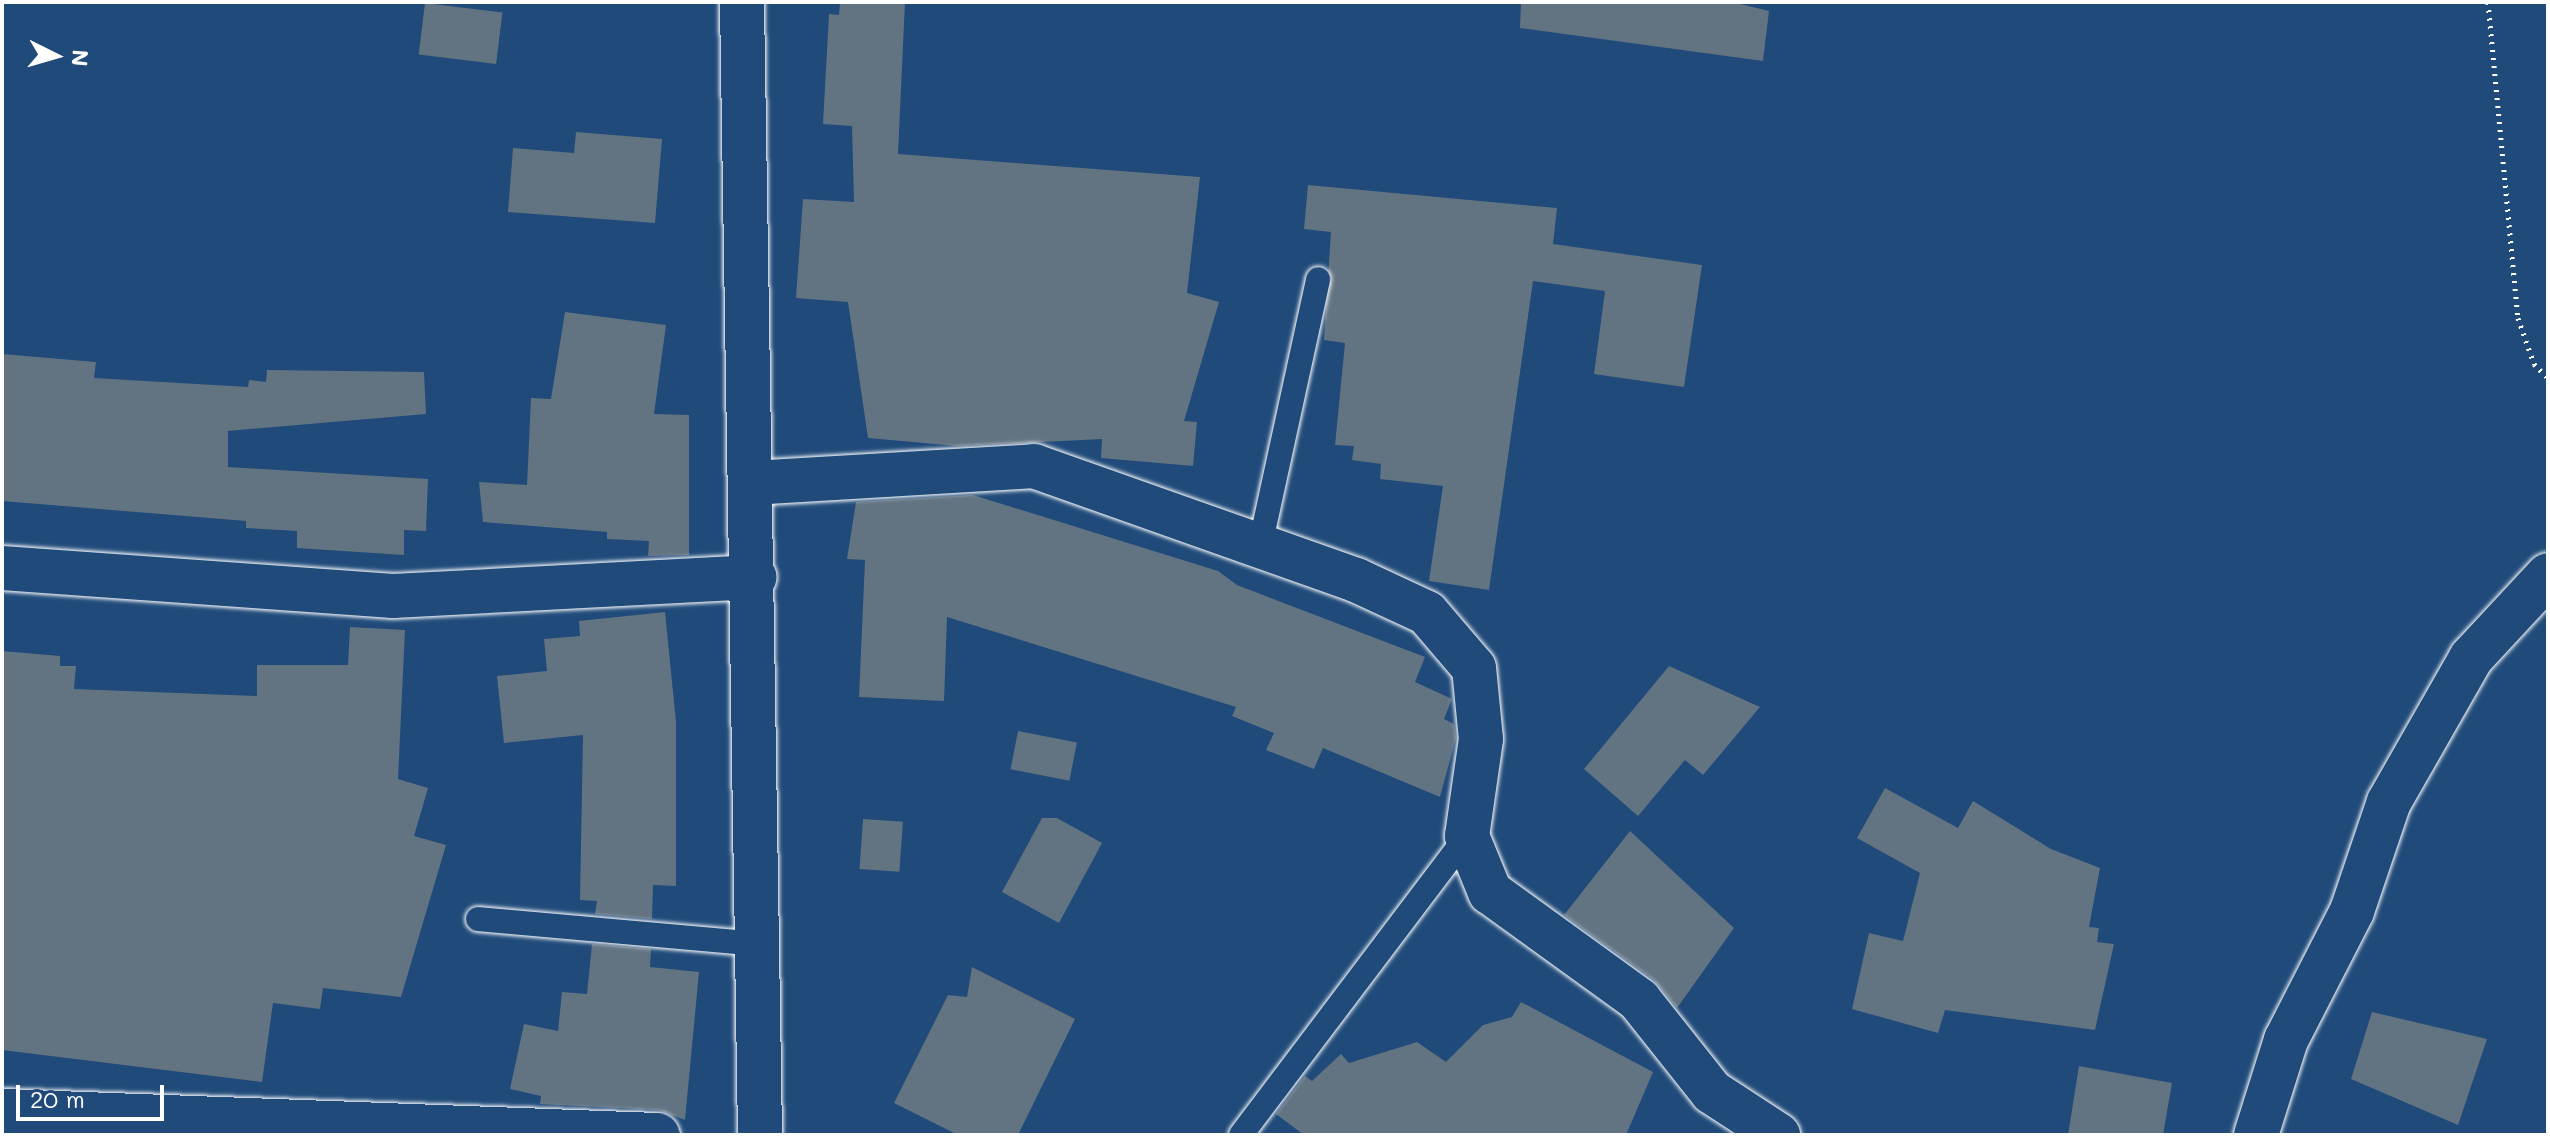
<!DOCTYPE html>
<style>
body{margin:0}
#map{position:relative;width:2550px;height:1137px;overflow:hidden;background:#1f4a7a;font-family:Mali,sans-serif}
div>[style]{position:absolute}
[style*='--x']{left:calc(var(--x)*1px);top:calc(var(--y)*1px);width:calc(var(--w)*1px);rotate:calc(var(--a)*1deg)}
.building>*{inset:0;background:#627382;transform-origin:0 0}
.path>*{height:5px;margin-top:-2.5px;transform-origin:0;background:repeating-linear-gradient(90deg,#fff 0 2px,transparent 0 8px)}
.roads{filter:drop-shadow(0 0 2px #fff) drop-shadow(0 0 2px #fff)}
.service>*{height:24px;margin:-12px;padding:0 12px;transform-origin:12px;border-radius:12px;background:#1f4a7a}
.minor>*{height:44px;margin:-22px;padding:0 22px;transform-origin:22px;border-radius:22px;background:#1f4a7a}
span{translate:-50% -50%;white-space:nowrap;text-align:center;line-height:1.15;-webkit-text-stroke:7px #1f4a7a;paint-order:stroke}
.frame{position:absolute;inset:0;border:4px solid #fff;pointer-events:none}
.north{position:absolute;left:16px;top:16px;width:80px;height:80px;-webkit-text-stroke:6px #1f4a7a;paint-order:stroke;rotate:95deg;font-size:22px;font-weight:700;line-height:32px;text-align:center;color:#fff}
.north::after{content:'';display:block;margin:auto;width:28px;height:36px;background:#fff;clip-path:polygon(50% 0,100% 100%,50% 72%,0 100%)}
.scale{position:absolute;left:16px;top:1085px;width:148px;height:36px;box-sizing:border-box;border:4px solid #fff;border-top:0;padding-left:10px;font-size:24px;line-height:28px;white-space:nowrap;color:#fff;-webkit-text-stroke:6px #1f4a7a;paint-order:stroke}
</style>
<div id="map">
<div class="building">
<i style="clip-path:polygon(840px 2px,905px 2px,898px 154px,1200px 177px,1187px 293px,1219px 302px,1184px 421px,1197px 422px,1193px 466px,1101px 458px,1102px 439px,957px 446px,868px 438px,848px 302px,796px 298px,803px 199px,854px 202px,852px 126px,823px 124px,829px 14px,839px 15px)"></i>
<i style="clip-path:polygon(1521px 2px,1732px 2px,1769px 11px,1763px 61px,1520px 28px)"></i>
<i style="left:425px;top:3px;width:78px;height:52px;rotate:7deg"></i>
<i style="clip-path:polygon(576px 132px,662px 139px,655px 223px,508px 212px,513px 148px,574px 153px)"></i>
<i style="clip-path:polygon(1308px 185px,1557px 208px,1553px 244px,1702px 265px,1684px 387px,1594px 374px,1605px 291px,1533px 281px,1489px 590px,1429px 581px,1443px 486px,1380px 479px,1381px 464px,1352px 460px,1354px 446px,1335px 445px,1345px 343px,1324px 340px,1331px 232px,1304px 229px)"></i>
<i style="clip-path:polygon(565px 312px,666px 325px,654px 414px,689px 415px,689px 555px,648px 556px,649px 541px,607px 539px,607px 532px,483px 522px,479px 482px,527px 485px,531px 398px,551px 399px)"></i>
<i style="clip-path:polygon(2px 354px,96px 362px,94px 378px,248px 387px,249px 380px,266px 382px,267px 370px,424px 372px,426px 414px,228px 431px,228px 467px,428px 479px,426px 531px,404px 530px,404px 555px,297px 548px,297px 531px,246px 528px,246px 521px,2px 501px)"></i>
<i style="clip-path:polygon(973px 495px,1218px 571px,1237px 585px,1425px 657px,1415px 682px,1452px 699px,1444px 719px,1454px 724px,1456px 738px,1440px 797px,1323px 748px,1314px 769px,1266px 750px,1274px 733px,1232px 716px,1236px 707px,947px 617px,944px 701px,859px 697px,865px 560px,847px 559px,856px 502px)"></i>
<i style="clip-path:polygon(665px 612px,676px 722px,676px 886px,653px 885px,652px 919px,595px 914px,597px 901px,580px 900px,583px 735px,504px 743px,497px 676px,547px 671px,544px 639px,580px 636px,579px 621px)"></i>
<i style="clip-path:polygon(350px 627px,405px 630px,398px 779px,428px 788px,414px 836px,446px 845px,401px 997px,323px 988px,320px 1009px,273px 1003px,262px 1082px,2px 1050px,2px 651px,60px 656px,60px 666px,76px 666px,74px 689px,257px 696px,257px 665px,348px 665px)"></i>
<i style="clip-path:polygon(1669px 666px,1760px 707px,1703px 775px,1685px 760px,1638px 816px,1584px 769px)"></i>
<i style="left:1018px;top:731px;width:60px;height:39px;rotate:11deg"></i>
<i style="clip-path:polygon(1885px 788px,1958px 828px,1973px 801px,2051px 849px,2100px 868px,2089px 927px,2099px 928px,2097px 942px,2114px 944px,2095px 1030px,1945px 1010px,1938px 1033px,1852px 1009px,1869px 933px,1903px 941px,1920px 873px,1857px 838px)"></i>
<i style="clip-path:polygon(1042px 818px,1057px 818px,1102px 843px,1059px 923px,1002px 892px)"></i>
<i style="left:863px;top:819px;width:40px;height:50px;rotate:4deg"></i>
<i style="clip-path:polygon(1630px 831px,1734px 928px,1677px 1008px,1654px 980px,1564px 915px)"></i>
<i style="clip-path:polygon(592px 944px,651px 949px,650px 967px,699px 972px,685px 1120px,659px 1110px,540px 1104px,541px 1096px,510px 1089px,524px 1024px,558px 1031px,562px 992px,587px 994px)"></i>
<i style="clip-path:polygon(972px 967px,1075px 1019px,1018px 1135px,958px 1135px,894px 1103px,948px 995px,967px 997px)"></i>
<i style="clip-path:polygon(1521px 1002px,1653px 1072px,1626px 1135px,1304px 1135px,1276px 1114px,1305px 1076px,1312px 1081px,1341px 1054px,1349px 1063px,1417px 1042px,1446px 1062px,1483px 1025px,1512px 1017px)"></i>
<i style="clip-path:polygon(2372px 1012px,2487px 1039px,2458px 1125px,2351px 1079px)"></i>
<i style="clip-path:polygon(2079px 1066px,2172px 1083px,2163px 1135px,2068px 1135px)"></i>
</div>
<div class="path">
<i style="--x:2488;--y:2;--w:317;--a:84.6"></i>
<i style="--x:2518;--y:318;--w:49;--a:70.8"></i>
<i style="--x:2534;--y:364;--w:20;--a:45"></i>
</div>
<div class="roads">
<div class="service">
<i style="--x:1260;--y:546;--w:273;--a:-77.7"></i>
<i style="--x:478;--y:919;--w:281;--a:5.1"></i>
<i style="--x:1241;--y:1135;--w:375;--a:-52.9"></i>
</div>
<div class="minor">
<i style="--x:742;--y:2;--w:1133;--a:89.09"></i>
<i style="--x:752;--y:483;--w:283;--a:-3.4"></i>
<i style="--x:1034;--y:466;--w:342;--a:19.5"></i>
<i style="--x:1356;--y:580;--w:78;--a:24.9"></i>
<i style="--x:1427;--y:613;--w:72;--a:49.5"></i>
<i style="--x:1474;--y:668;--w:71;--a:84.4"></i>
<i style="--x:1481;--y:739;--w:98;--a:98.2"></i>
<i style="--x:1467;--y:836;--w:61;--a:67.7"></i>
<i style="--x:1490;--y:892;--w:184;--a:35.9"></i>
<i style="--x:1639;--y:1000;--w:117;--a:51.6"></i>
<i style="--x:1712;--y:1092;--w:79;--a:33.1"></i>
<i style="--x:2;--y:568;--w:392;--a:4.1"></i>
<i style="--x:393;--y:596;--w:362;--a:-3"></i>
<i style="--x:2;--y:1111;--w:656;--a:2.1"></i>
<i style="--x:2256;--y:1135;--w:100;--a:-72.5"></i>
<i style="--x:2286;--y:1040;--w:145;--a:-62.9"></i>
<i style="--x:2352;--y:911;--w:115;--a:-71.3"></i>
<i style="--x:2389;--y:802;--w:166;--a:-60.3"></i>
<i style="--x:2471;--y:658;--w:113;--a:-47.1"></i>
</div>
</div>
<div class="frame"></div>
<div class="north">N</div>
<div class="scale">20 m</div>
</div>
